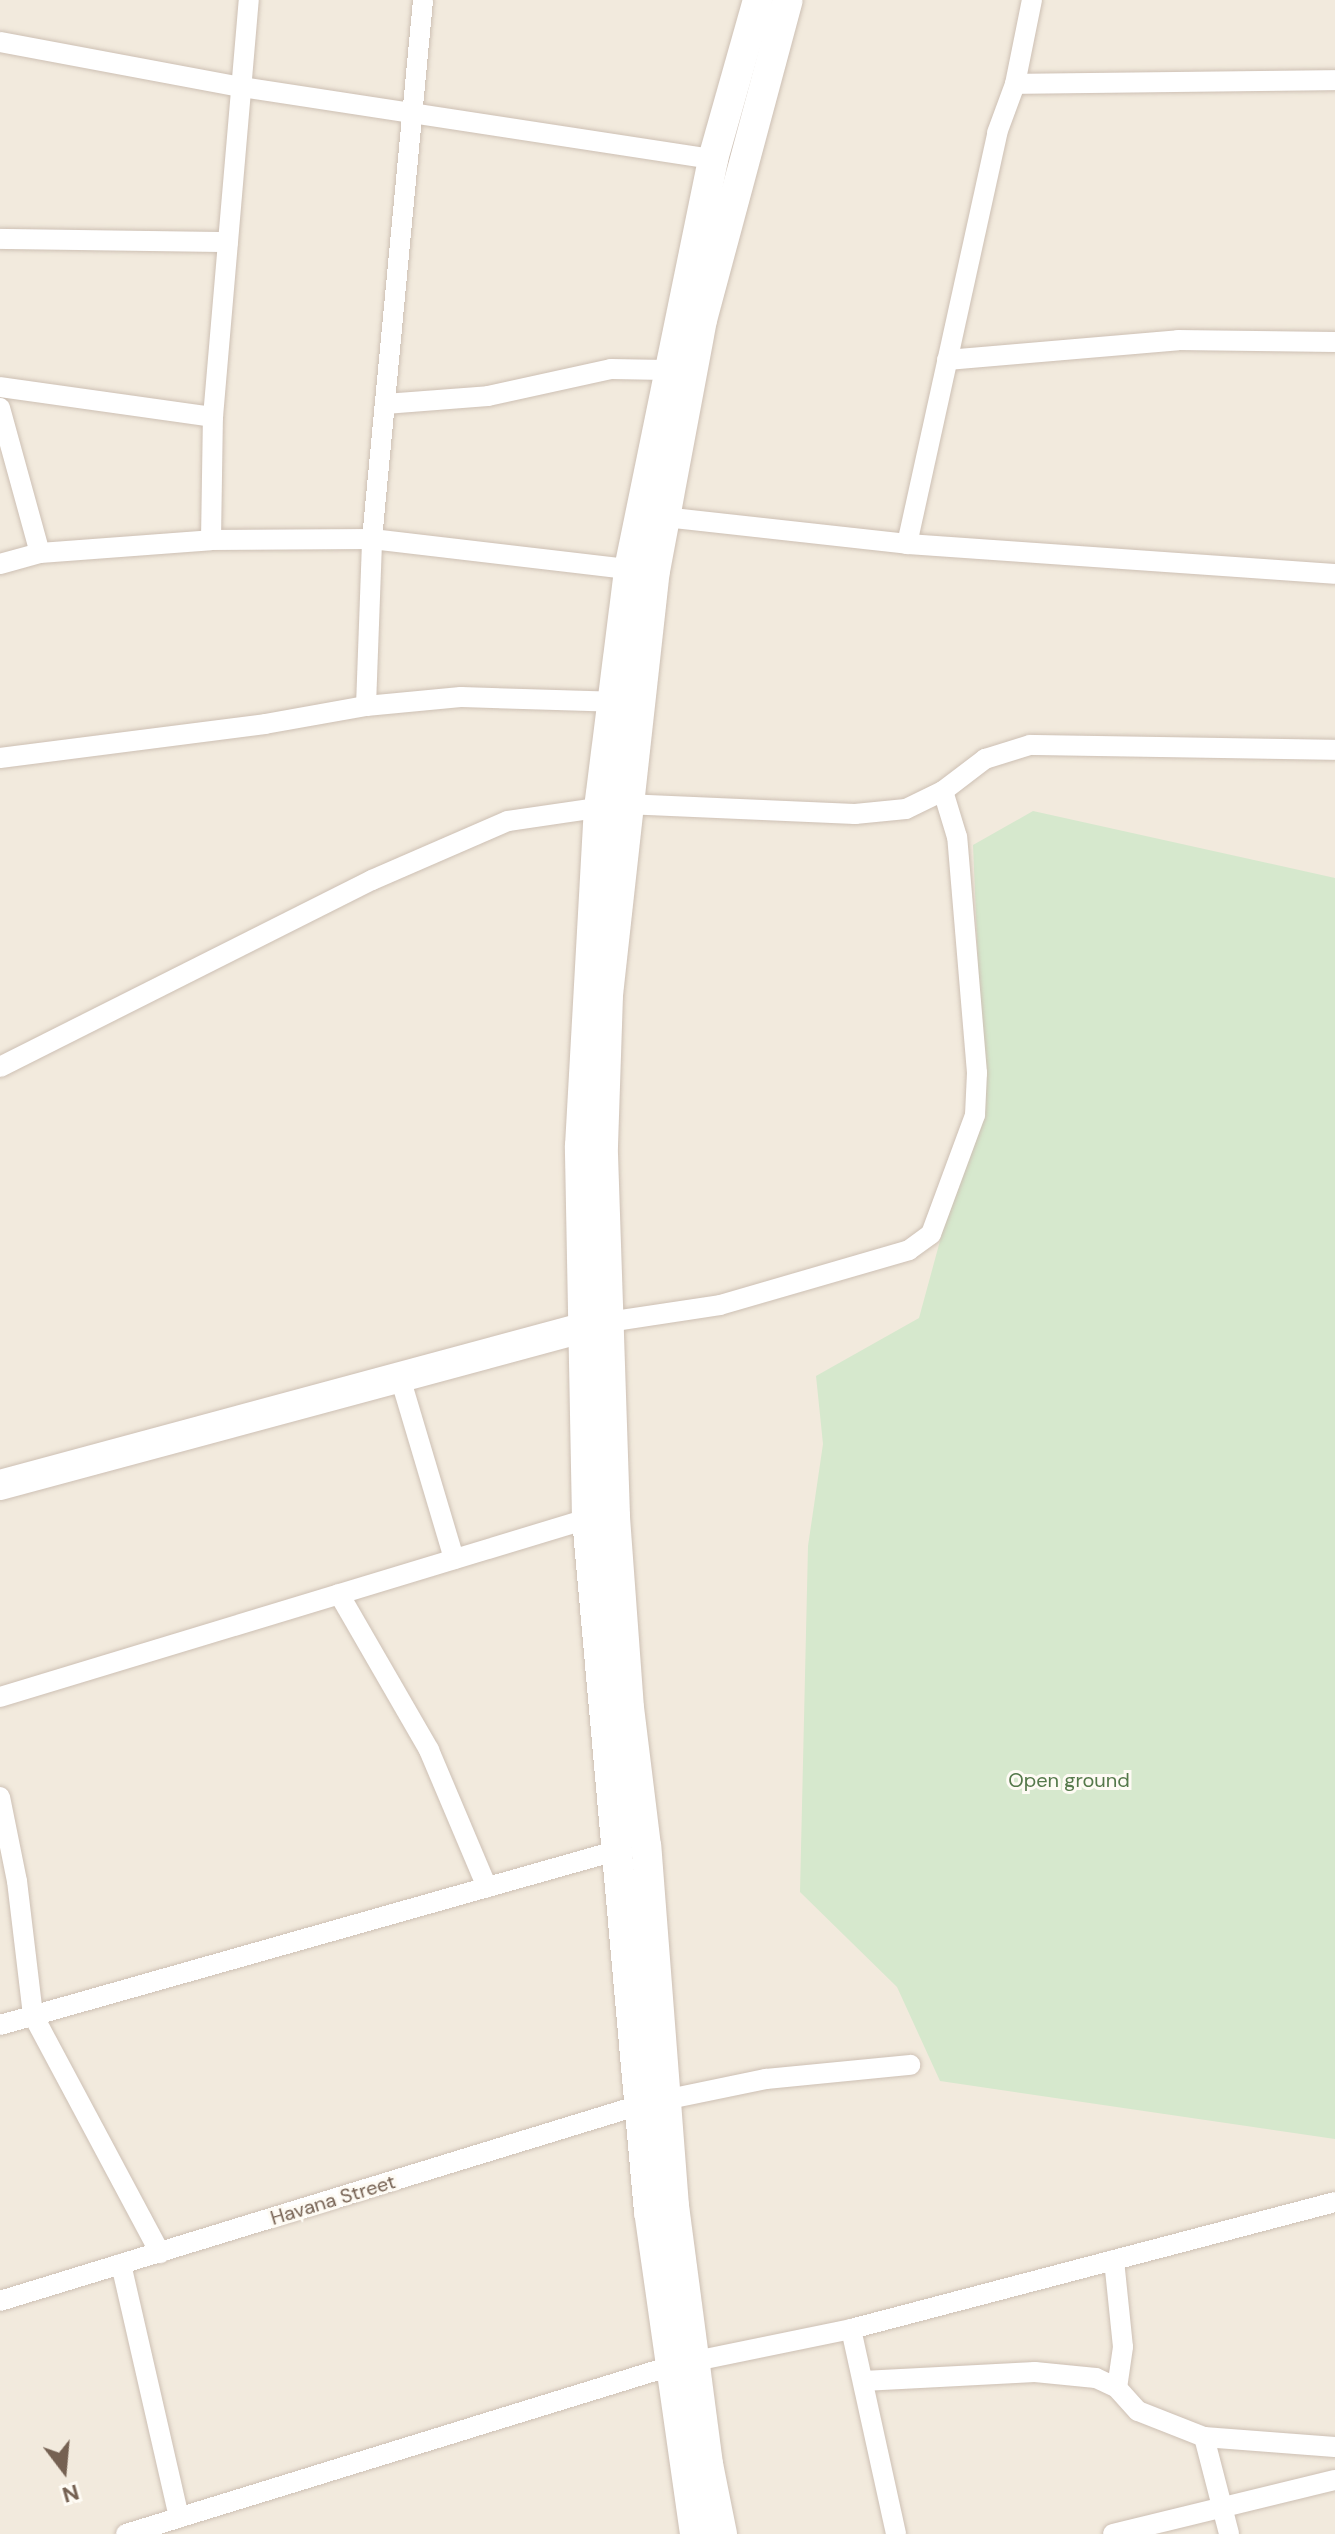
<!DOCTYPE html>
<style>
body{margin:0}
#map{position:relative;width:1335px;height:2534px;overflow:hidden;background:#fbf7ee;font-family:"DM Sans",sans-serif}
div>[style]{position:absolute}
[style*='--x']{left:calc(var(--x)*1px);top:calc(var(--y)*1px);width:calc(var(--w)*1px);rotate:calc(var(--a)*1deg)}
.residential>*{inset:0;background:#f2eadd;transform-origin:0 0}
.green>*{inset:0;background:#d6e8cd}
.roads{filter:drop-shadow(0 0 2px #cdc0b4) drop-shadow(0 0 2px #cdc0b4)}
.street>*{height:20px;margin:-10px;padding:0 10px;transform-origin:10px;border-radius:10px;background:#fff}
.secondary>*{height:30px;margin:-15px;padding:0 15px;transform-origin:15px;border-radius:15px;background:#fff}
span{translate:-50% -50%;white-space:nowrap;text-align:center;line-height:1.15;-webkit-text-stroke:6px #fefbf4;paint-order:stroke}
.park-label{font-size:20px;color:#55794b}
.street-label{font-size:20px;color:#756152}
.north{position:absolute;left:24px;top:2430px;width:80px;height:80px;-webkit-text-stroke:6px #fefbf4;paint-order:stroke;rotate:164deg;font-size:22px;font-weight:700;line-height:32px;text-align:center;color:#756152}
.north::after{content:'';display:block;margin:auto;width:28px;height:36px;background:#756152;clip-path:polygon(50% 0,100% 100%,50% 72%,0 100%)}
</style>
<div id="map">
<div class="residential">
<i style="left:0;top:0;width:1335px;height:2534px"></i>
</div>
<div class="green">
<i style="clip-path:polygon(1033px 811px,1335px 878px,1335px 2139px,940px 2081px,897px 1987px,800px 1892px,808px 1546px,823px 1444px,816px 1376px,919px 1318px,983px 1083px,973px 845px)"></i>
</div>
<div class="roads">
<div class="street">
<i style="--x:0;--y:42;--w:245;--a:10.6"></i>
<i style="--x:241;--y:87;--w:477;--a:8.7"></i>
<i style="--x:1015;--y:84;--w:320;--a:-0.7"></i>
<i style="--x:0;--y:239;--w:228;--a:0.8"></i>
<i style="--x:947;--y:360;--w:232;--a:-4.9"></i>
<i style="--x:1178;--y:340;--w:157;--a:0.7"></i>
<i style="--x:0;--y:387;--w:215;--a:8"></i>
<i style="--x:385;--y:404;--w:103;--a:-4.4"></i>
<i style="--x:488;--y:396;--w:126;--a:-12.4"></i>
<i style="--x:611;--y:369;--w:55;--a:1"></i>
<i style="--x:0;--y:408;--w:150;--a:74.6"></i>
<i style="--x:664;--y:517;--w:244;--a:6.3"></i>
<i style="--x:907;--y:544;--w:429;--a:4"></i>
<i style="--x:211;--y:540;--w:123;--a:-89.1"></i>
<i style="--x:213;--y:417;--w:419;--a:-85.1"></i>
<i style="--x:907;--y:544;--w:421;--a:-77.6"></i>
<i style="--x:997;--y:133;--w:52;--a:-69.8"></i>
<i style="--x:1015;--y:84;--w:86;--a:-78.6"></i>
<i style="--x:0;--y:564;--w:41;--a:-15.4"></i>
<i style="--x:40;--y:553;--w:171;--a:-4.3"></i>
<i style="--x:211;--y:540;--w:161;--a:-0.4"></i>
<i style="--x:372;--y:539;--w:259;--a:6.7"></i>
<i style="--x:366;--y:706;--w:167;--a:-87.9"></i>
<i style="--x:372;--y:539;--w:541;--a:-84.59"></i>
<i style="--x:0;--y:758;--w:267;--a:-7.3"></i>
<i style="--x:265;--y:724;--w:103;--a:-10.1"></i>
<i style="--x:366;--y:706;--w:95;--a:-5.4"></i>
<i style="--x:461;--y:697;--w:161;--a:1.8"></i>
<i style="--x:0;--y:1067;--w:416;--a:-26.7"></i>
<i style="--x:372;--y:880;--w:148;--a:-23.5"></i>
<i style="--x:508;--y:821;--w:118;--a:-8.3"></i>
<i style="--x:625;--y:804;--w:230;--a:2.5"></i>
<i style="--x:855;--y:814;--w:51;--a:-5.6"></i>
<i style="--x:906;--y:809;--w:41;--a:-25.9"></i>
<i style="--x:943;--y:791;--w:53;--a:-37.3"></i>
<i style="--x:985;--y:759;--w:47;--a:-17.3"></i>
<i style="--x:1030;--y:745;--w:305;--a:0.9"></i>
<i style="--x:608;--y:1322;--w:113;--a:-8.6"></i>
<i style="--x:720;--y:1305;--w:197;--a:-16.2"></i>
<i style="--x:909;--y:1250;--w:27;--a:-36"></i>
<i style="--x:931;--y:1234;--w:127;--a:-69.7"></i>
<i style="--x:975;--y:1115;--w:42;--a:-87.3"></i>
<i style="--x:977;--y:1073;--w:237;--a:-94.8"></i>
<i style="--x:957;--y:837;--w:48;--a:-106.9"></i>
<i style="--x:399;--y:1374;--w:193;--a:73.4"></i>
<i style="--x:339;--y:1594;--w:180;--a:60"></i>
<i style="--x:429;--y:1750;--w:149;--a:67.1"></i>
<i style="--x:0;--y:1697;--w:613;--a:-16.87"></i>
<i style="--x:0;--y:1797;--w:86;--a:78.6"></i>
<i style="--x:17;--y:1881;--w:135;--a:83.2"></i>
<i style="--x:33;--y:2015;--w:270;--a:61.9"></i>
<i style="--x:0;--y:2025;--w:643;--a:-15.79"></i>
<i style="--x:1114;--y:2260;--w:87;--a:84.1"></i>
<i style="--x:1123;--y:2347;--w:41;--a:98.3"></i>
<i style="--x:121;--y:2264;--w:260;--a:77.1"></i>
<i style="--x:0;--y:2301;--w:669;--a:-17.03"></i>
<i style="--x:640;--y:2105;--w:129;--a:-11.7"></i>
<i style="--x:766;--y:2079;--w:145;--a:-5.6"></i>
<i style="--x:851;--y:2329;--w:210;--a:77.6"></i>
<i style="--x:863;--y:2381;--w:172;--a:-3"></i>
<i style="--x:1035;--y:2372;--w:61;--a:5.6"></i>
<i style="--x:1096;--y:2378;--w:23;--a:25"></i>
<i style="--x:1117;--y:2388;--w:31;--a:48"></i>
<i style="--x:1138;--y:2411;--w:71;--a:21.5"></i>
<i style="--x:1204;--y:2437;--w:131;--a:4.4"></i>
<i style="--x:1204;--y:2437;--w:100;--a:75.5"></i>
<i style="--x:126;--y:2534;--w:570;--a:-17.13"></i>
<i style="--x:671;--y:2366;--w:184;--a:-11.6"></i>
<i style="--x:851;--y:2329;--w:500;--a:-14.7"></i>
<i style="--x:1113;--y:2534;--w:228;--a:-13.7"></i>
</div>
<div class="secondary">
<i style="--x:0;--y:1485;--w:622;--a:-15.09"></i>
<i style="--x:695;--y:2534;--w:325;--a:-98.1"></i>
<i style="--x:649;--y:2212;--w:696;--a:-95.11"></i>
<i style="--x:587;--y:1519;--w:373;--a:-91.1"></i>
<i style="--x:580;--y:1146;--w:339;--a:-86.8"></i>
<i style="--x:599;--y:808;--w:241;--a:-82.8"></i>
<i style="--x:629;--y:569;--w:419;--a:-78.4"></i>
<i style="--x:713;--y:159;--w:165;--a:-74.2"></i>
<i style="--x:722;--y:2534;--w:71;--a:-101.3"></i>
<i style="--x:708;--y:2464;--w:260;--a:-97.5"></i>
<i style="--x:674;--y:2206;--w:361;--a:-94.4"></i>
<i style="--x:646;--y:1846;--w:139;--a:-97"></i>
<i style="--x:629;--y:1708;--w:193;--a:-94.2"></i>
<i style="--x:615;--y:1516;--w:370;--a:-91.9"></i>
<i style="--x:603;--y:1146;--w:151;--a:-88.1"></i>
<i style="--x:608;--y:995;--w:427;--a:-83.7"></i>
<i style="--x:655;--y:571;--w:255;--a:-79.4"></i>
<i style="--x:702;--y:320;--w:331;--a:-75"></i>
</div>
</div>
<div class="park-label">
<span style="left:1069px;top:1780px">Open ground</span>
</div>
<div class="street-label">
<span style="left:333px;top:2200px;rotate:-17deg">Havana Street</span>
</div>
<div class="north">N</div>
</div>
